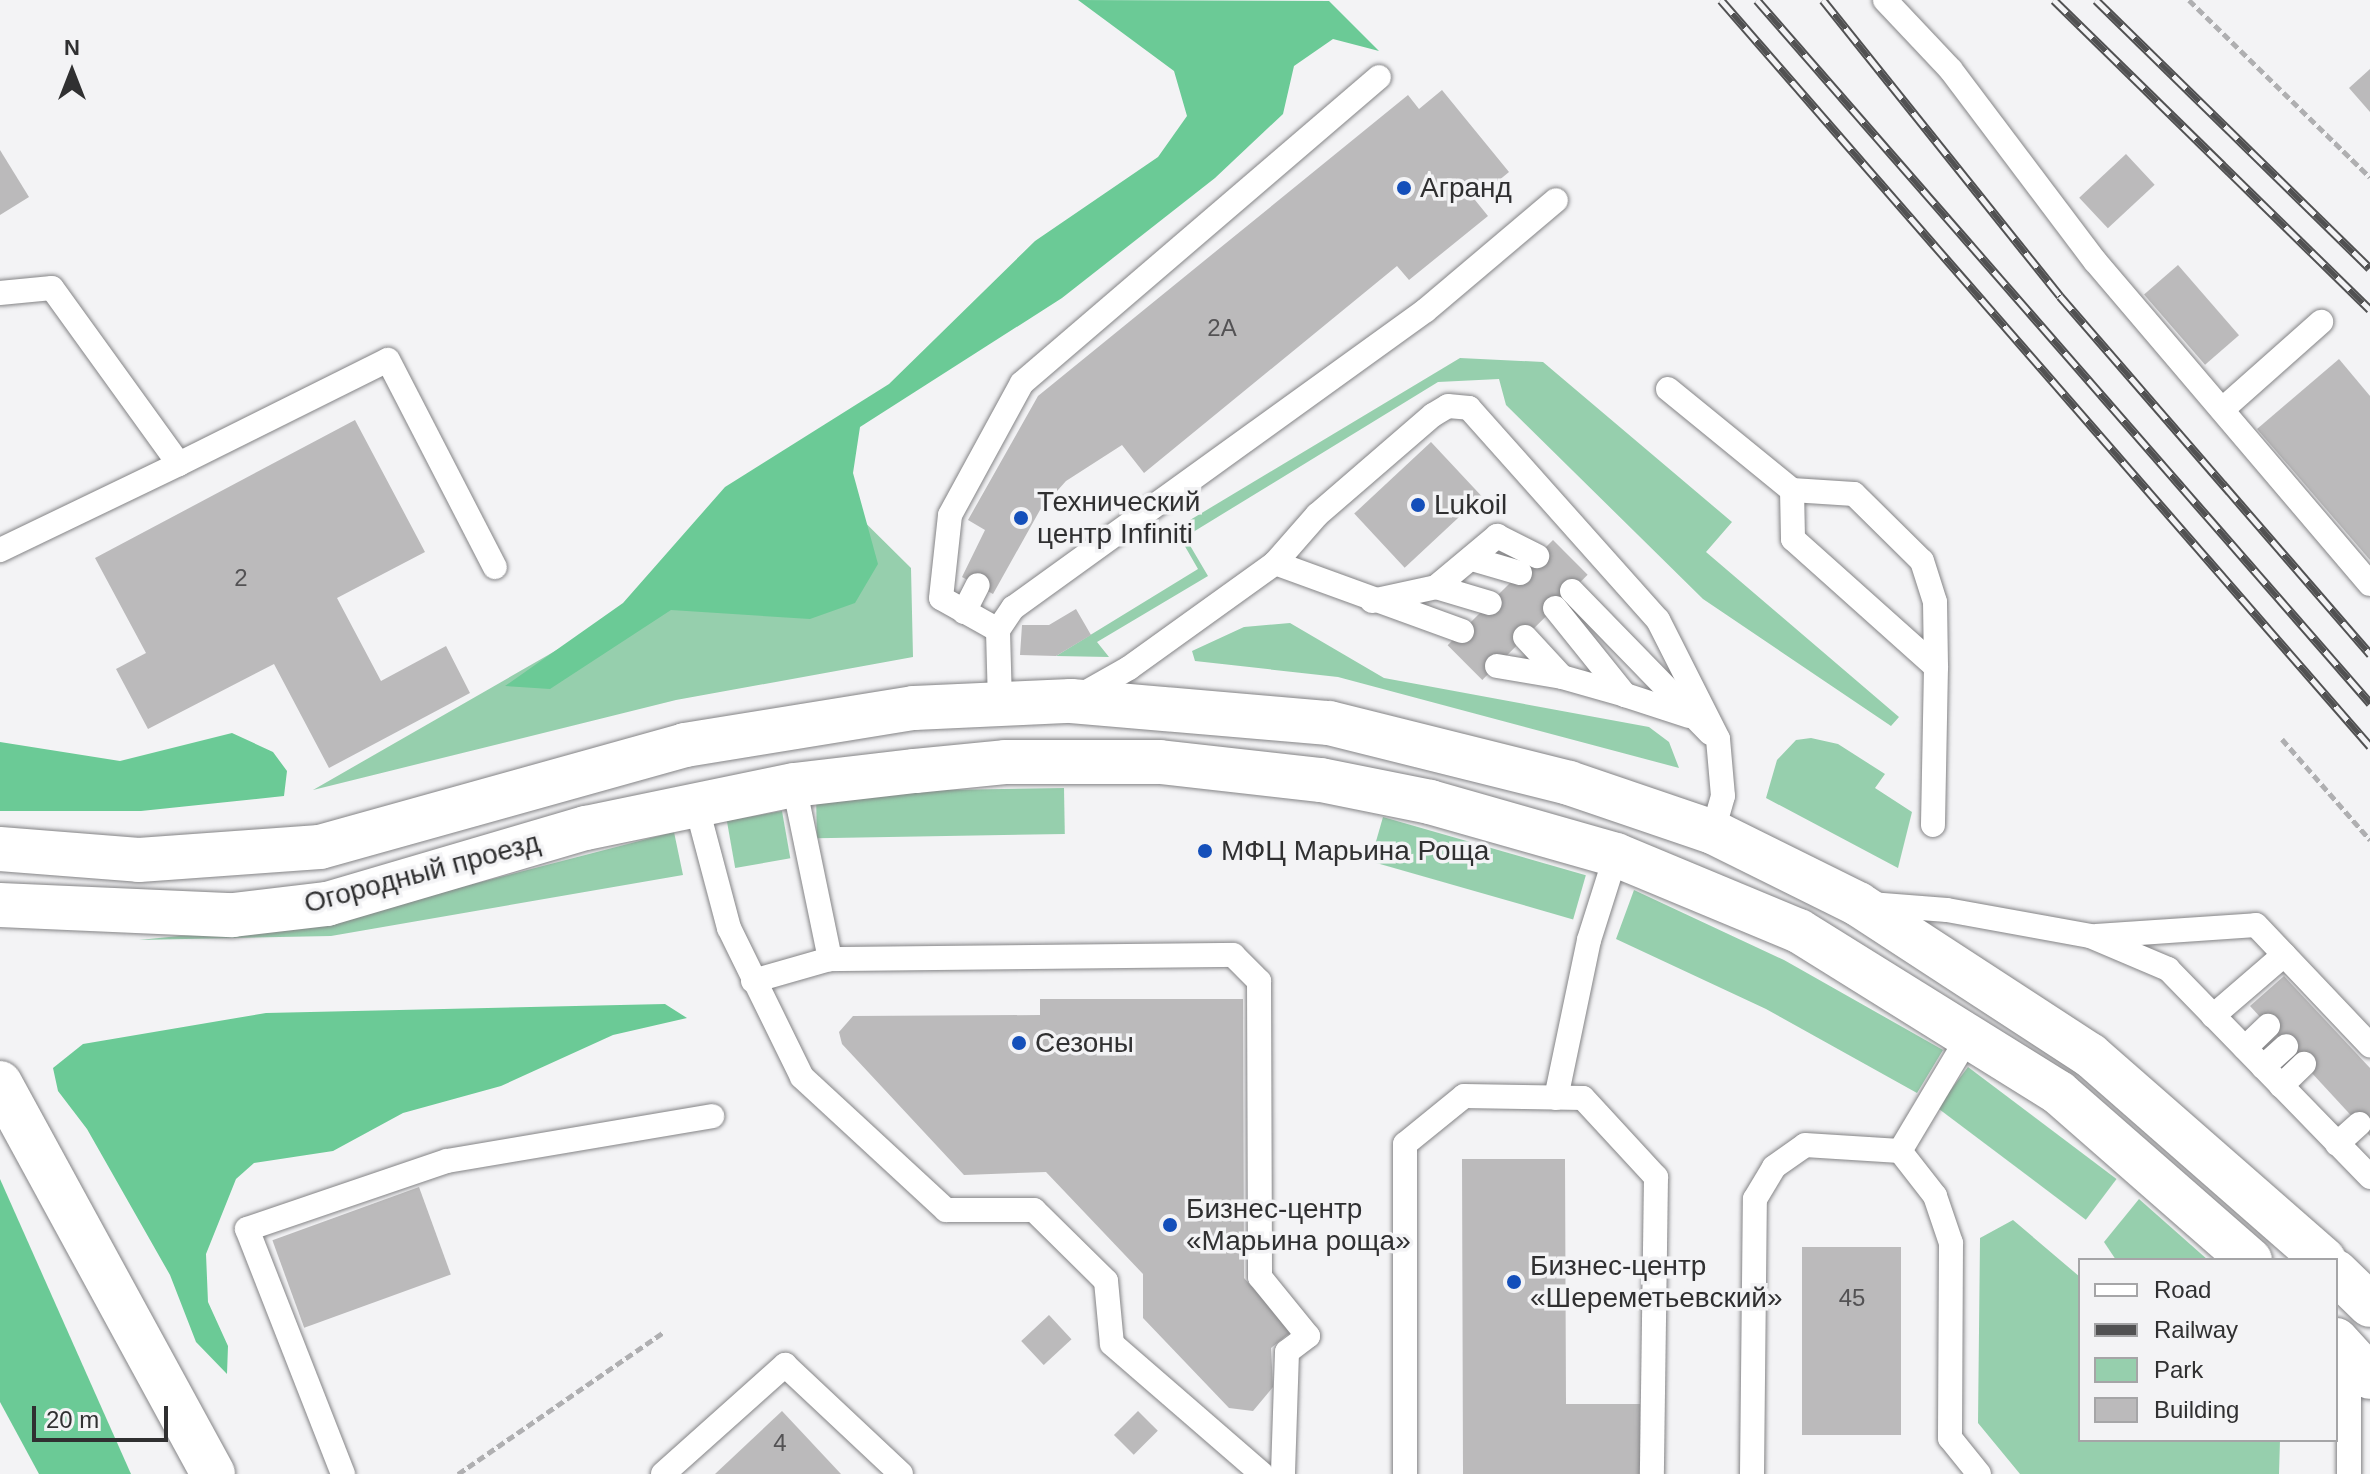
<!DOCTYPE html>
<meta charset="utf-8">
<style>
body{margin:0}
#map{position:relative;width:2370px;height:1474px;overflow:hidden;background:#f3f3f5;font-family:Helvetica,sans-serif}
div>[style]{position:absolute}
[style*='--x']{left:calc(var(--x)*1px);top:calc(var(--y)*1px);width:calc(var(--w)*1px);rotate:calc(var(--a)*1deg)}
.green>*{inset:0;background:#96cfad;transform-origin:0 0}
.forest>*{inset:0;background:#6bca96}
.building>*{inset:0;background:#bbbabb;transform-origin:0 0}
.path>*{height:5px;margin-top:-2.5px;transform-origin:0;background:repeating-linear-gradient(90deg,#afafb1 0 8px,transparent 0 12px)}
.roads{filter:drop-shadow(0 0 2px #848486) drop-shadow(0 0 2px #848486)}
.service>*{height:24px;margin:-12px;padding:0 12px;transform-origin:12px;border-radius:12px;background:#fff}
.tertiary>*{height:44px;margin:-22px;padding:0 22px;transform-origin:22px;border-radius:22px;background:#fff}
.secondary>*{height:44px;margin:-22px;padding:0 22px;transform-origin:22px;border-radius:22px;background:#fff}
.rail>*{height:9px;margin-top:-4.5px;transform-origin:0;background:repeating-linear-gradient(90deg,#f3f3f5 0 18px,#515152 0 36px);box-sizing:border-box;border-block:2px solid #515152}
.dots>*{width:22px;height:22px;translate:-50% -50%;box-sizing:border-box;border:4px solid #f3f3f5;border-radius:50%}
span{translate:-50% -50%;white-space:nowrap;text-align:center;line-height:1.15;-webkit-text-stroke:7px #f3f3f5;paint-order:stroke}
.number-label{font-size:24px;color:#535254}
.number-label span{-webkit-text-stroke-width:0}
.poi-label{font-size:28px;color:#303031}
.left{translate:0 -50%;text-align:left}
.street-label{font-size:28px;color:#303031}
.legend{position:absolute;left:2078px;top:1258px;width:260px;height:184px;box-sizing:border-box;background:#f3f3f5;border:2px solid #a5a5a7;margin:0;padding:10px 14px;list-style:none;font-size:24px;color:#303031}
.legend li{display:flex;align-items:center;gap:16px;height:40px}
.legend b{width:40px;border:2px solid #a5a5a7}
.north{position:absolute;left:32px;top:32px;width:80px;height:80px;-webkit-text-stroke:6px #f3f3f5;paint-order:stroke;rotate:0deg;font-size:22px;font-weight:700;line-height:32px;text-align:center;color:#303031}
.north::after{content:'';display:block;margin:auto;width:28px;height:36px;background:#303031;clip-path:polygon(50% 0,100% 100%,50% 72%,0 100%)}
.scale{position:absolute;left:32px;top:1406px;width:136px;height:36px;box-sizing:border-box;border:4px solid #303031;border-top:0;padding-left:10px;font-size:24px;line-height:28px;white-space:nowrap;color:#303031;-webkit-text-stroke:6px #f3f3f5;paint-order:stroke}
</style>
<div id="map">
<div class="green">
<i style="clip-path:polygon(1460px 358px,1543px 362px,1732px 522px,1706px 552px,1899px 717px,1891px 726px,1703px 599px,1506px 405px,1499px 379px,1438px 382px,1185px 537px,1208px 576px,1097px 642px,1109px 657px,1056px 656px,1198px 569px,1175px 529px)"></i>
<i style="clip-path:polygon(810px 468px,911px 568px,913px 657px,676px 700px,313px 790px,590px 631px)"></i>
<i style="clip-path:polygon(1290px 623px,1384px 678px,1649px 727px,1669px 742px,1679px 768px,1338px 677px,1195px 661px,1192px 651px,1244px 627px)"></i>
<i style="clip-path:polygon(1811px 738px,1838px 744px,1885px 774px,1875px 788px,1912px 812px,1898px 868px,1766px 798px,1777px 760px,1796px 740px)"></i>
<i style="left:1064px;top:788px;width:46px;height:248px;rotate:89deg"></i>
<i style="left:782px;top:811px;width:48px;height:56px;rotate:80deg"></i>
<i style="left:1383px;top:817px;width:211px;height:46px;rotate:16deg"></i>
<i style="clip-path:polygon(674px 832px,683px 875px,331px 936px,139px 940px,330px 921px)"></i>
<i style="clip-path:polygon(1634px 890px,1784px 960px,1943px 1050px,1917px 1093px,1766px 1009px,1616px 939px)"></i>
<i style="left:1968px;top:1067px;width:186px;height:51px;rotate:37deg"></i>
<i style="clip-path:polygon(2139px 1199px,2208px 1260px,2116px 1260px,2104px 1242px)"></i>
<i style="clip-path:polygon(2013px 1220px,2080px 1277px,2080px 1440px,2280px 1440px,2279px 1474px,2020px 1474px,1978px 1423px,1980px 1238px)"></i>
</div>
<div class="forest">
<i style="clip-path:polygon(1078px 0,1329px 1px,1379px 51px,1333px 39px,1294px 66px,1283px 114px,1215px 178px,1062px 298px,860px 427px,853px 473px,878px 564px,855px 603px,810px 619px,671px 610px,550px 689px,505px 686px,623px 603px,725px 487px,889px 384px,1035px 241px,1158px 157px,1187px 116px,1174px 71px)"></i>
<i style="clip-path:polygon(232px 733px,273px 752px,287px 771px,284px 796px,141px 811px,0 811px,0 742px,120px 761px)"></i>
<i style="clip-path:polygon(665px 1004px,687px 1018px,613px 1035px,501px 1086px,403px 1113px,333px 1151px,254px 1163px,236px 1179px,206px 1254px,208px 1302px,228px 1346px,227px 1374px,196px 1342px,170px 1275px,87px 1129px,58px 1091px,53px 1068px,83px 1044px,266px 1013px)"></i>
<i style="clip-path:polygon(0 1179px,131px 1474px,39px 1474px,0 1402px)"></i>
</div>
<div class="building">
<i style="clip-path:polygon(2370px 69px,2370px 112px,2349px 88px)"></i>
<i style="clip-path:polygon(1442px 90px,1509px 172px,1475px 200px,1488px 216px,1409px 280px,1397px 266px,1144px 473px,1122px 445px,1066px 481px,1040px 510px,993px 594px,962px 577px,985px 530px,968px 520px,1038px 396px,1408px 95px,1419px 109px)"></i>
<i style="clip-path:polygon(0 150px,29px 197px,0 215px)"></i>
<i style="left:2126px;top:154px;width:42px;height:64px;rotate:47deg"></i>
<i style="left:2178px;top:265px;width:93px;height:45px;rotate:49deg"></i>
<i style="clip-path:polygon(2339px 359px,2370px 396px,2370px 560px,2257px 429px)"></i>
<i style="clip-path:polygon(355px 420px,425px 552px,337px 598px,381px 681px,446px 646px,470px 693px,329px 768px,274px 664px,148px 729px,116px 669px,146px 653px,95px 558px)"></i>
<i style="left:1431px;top:442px;width:74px;height:105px;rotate:47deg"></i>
<i style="left:1553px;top:540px;width:49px;height:149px;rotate:45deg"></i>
<i style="clip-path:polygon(1076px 609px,1091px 635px,1056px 656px,1020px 655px,1022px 625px,1049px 625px)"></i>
<i style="clip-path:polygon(2284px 976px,2370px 1068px,2370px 1136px,2250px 1006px)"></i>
<i style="clip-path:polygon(1040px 999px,1243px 999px,1244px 1278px,1292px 1331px,1271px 1348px,1273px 1387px,1253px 1411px,1229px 1408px,1143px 1318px,1143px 1274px,1046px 1172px,964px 1175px,842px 1044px,839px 1032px,853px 1016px,1040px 1015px)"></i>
<i style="clip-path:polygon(1462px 1159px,1565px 1159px,1566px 1404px,1640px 1404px,1640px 1474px,1463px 1474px)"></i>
<i style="left:419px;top:1187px;width:93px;height:156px;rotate:70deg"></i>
<i style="left:1802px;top:1247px;width:99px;height:188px"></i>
<i style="left:1049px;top:1315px;width:33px;height:38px;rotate:47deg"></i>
<i style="clip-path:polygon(782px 1411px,841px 1474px,715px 1474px)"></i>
<i style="left:1138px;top:1411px;width:28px;height:34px;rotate:45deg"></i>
</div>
<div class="path">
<i style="--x:2189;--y:0;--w:253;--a:44.4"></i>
<i style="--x:2282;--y:739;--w:134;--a:48.9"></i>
<i style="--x:458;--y:1474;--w:250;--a:-34.6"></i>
</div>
<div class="roads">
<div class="service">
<i style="--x:1885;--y:0;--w:96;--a:46.7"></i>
<i style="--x:1951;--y:70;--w:239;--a:53"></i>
<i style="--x:2095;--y:261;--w:424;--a:49.6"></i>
<i style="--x:0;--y:293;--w:52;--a:-5.5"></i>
<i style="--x:52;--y:288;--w:217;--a:54.2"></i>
<i style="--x:179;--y:464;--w:199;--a:154.3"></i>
<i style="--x:1668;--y:389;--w:160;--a:39.2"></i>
<i style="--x:1792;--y:490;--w:49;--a:88.8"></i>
<i style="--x:1793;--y:539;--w:192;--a:41.8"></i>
<i style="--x:1936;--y:667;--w:158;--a:91.1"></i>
<i style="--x:2224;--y:408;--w:130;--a:-41.6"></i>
<i style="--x:179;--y:464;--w:233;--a:-26.5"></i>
<i style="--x:388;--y:360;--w:233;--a:62.7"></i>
<i style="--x:1792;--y:490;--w:62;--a:3.7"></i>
<i style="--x:1854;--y:494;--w:95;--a:44.6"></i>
<i style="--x:1922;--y:561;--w:43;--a:72.4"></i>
<i style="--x:1935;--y:602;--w:65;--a:89.1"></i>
<i style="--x:1472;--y:559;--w:50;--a:16.3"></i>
<i style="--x:1275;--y:563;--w:199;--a:20"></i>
<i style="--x:1436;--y:587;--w:56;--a:16.5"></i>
<i style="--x:1572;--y:591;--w:198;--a:45.8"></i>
<i style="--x:1372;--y:601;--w:66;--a:-12.3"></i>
<i style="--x:1436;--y:587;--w:80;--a:-39.9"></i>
<i style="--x:1497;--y:536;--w:45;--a:26.6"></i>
<i style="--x:1555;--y:608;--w:112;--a:51.2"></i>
<i style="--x:1625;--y:695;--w:67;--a:18.2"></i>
<i style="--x:964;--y:612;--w:30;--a:-63"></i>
<i style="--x:998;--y:630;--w:65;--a:-150.7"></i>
<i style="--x:941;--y:598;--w:83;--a:-83.8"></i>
<i style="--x:950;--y:515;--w:150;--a:-61.4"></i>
<i style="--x:1022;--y:383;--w:470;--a:-40.6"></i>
<i style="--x:1525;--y:637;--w:54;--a:47.2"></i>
<i style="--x:1562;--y:677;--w:66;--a:15.9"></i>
<i style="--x:1497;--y:666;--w:66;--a:9.6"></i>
<i style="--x:1076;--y:698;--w:61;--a:-29.5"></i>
<i style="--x:1129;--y:668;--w:180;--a:-35.7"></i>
<i style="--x:1275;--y:563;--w:64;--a:-48.8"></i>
<i style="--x:1317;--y:515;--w:153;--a:-40.8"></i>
<i style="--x:1433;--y:415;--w:17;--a:-31"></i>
<i style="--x:1448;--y:406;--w:21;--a:5"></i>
<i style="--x:1469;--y:408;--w:284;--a:48.3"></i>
<i style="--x:1658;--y:620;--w:133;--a:63.2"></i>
<i style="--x:1718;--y:739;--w:57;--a:85"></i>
<i style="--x:1723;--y:796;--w:37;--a:106"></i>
<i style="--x:1000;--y:703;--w:73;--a:-91.6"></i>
<i style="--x:998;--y:630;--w:27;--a:-56"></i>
<i style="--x:1013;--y:608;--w:509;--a:-35.81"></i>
<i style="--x:1426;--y:310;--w:170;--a:-40.2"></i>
<i style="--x:794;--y:785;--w:178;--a:78.3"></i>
<i style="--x:696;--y:804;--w:128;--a:75.1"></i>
<i style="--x:729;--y:928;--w:166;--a:63.9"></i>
<i style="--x:802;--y:1077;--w:196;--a:42.7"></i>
<i style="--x:946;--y:1210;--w:88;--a:0"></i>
<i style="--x:1034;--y:1210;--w:101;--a:44.6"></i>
<i style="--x:1106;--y:1281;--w:63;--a:84.6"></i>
<i style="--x:1112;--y:1344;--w:198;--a:40.9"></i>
<i style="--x:1870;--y:904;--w:77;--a:4.5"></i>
<i style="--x:1947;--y:910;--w:145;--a:10.3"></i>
<i style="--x:2090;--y:936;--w:85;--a:22.9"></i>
<i style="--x:2168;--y:969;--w:290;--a:45.8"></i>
<i style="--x:2096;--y:936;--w:160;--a:-3.9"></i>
<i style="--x:2256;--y:925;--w:166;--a:46.5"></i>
<i style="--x:753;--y:981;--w:80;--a:-15.9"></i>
<i style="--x:830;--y:959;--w:403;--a:-0.6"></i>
<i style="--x:1233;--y:955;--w:37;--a:45"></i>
<i style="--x:1259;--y:981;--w:296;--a:89.8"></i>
<i style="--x:1260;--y:1277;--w:76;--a:50.9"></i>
<i style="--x:1308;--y:1336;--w:26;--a:143"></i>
<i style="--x:1287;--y:1352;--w:122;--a:91.9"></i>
<i style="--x:2213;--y:1016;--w:94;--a:-40.7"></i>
<i style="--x:2245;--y:1048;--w:32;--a:-44"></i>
<i style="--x:2263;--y:1067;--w:31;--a:-42"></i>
<i style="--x:2281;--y:1086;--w:32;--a:-44"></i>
<i style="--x:1556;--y:1098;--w:161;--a:-78.2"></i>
<i style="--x:1589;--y:940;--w:89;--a:-72.4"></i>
<i style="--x:2337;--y:1144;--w:30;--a:-42"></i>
<i style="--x:1900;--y:1151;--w:136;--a:-59.1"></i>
<i style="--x:2349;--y:1356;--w:118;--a:90"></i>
<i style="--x:343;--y:1474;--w:263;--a:-111.4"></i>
<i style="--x:247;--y:1229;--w:211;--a:-18.8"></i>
<i style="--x:447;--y:1161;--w:269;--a:-9.6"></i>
<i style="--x:663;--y:1474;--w:164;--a:-41.8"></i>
<i style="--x:785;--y:1365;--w:159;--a:43.2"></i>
<i style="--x:1405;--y:1474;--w:330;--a:-90"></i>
<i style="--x:1405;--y:1144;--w:76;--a:-39.1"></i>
<i style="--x:1464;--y:1096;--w:119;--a:1"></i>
<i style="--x:1583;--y:1098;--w:108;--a:47.3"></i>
<i style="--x:1656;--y:1177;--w:297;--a:90.8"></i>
<i style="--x:1752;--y:1474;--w:275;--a:-89.4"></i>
<i style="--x:1755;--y:1199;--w:37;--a:-59"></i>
<i style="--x:1774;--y:1167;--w:38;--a:-35"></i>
<i style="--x:1805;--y:1145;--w:95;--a:3.6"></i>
<i style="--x:1900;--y:1151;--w:57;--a:52.1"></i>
<i style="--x:1935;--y:1196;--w:50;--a:71.2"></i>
<i style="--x:1951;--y:1243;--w:195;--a:90.3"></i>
<i style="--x:1950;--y:1438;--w:46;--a:51.1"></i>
</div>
<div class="tertiary">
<i style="--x:0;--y:1083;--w:445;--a:61.4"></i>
</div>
<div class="secondary">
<i style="--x:0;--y:849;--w:139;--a:4.5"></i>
<i style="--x:139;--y:860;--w:181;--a:-4.1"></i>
<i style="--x:320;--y:847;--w:379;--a:-15.6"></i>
<i style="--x:685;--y:745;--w:232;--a:-9.2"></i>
<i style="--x:914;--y:708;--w:157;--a:-2.6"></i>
<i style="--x:1071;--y:701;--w:259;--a:4.9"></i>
<i style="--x:1329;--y:723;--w:247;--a:14"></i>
<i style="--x:1569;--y:783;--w:152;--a:18.8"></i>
<i style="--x:1713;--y:832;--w:162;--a:26.4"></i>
<i style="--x:1858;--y:904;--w:277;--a:33.1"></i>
<i style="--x:2090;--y:1055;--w:311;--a:41.2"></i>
<i style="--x:0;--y:905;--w:233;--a:2.5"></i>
<i style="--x:233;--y:915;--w:95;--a:-6.7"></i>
<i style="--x:327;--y:904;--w:270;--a:-16.4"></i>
<i style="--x:586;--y:828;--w:212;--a:-11.7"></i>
<i style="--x:794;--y:785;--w:122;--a:-6.6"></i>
<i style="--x:915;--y:771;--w:90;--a:-5.7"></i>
<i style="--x:1005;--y:762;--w:155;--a:0"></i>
<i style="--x:1160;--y:762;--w:162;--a:6.4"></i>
<i style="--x:1321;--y:780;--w:111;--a:11.4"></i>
<i style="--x:1430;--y:802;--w:193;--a:15.9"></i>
<i style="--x:1616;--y:855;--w:198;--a:22.6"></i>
<i style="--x:1799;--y:931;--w:306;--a:31.9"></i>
<i style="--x:2059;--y:1093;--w:254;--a:41.2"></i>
<i style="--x:2336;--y:1272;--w:47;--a:44.1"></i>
<i style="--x:2336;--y:1340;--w:50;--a:47.4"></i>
</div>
</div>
<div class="rail">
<i style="--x:1721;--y:0;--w:989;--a:48.98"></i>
<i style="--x:1757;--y:0;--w:933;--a:48.91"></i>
<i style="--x:1823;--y:0;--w:379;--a:51.3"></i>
<i style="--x:2060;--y:296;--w:474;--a:49.1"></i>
<i style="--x:2054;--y:0;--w:442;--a:44.4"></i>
<i style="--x:2096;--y:0;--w:383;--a:44.4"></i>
</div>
<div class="dots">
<i style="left:1404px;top:188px;background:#144fba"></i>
<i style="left:1418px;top:505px;background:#144fba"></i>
<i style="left:1021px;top:518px;background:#144fba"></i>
<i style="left:1205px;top:851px;background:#144fba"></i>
<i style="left:1019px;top:1043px;background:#144fba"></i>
<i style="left:1170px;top:1225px;background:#144fba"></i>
<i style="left:1514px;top:1282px;background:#144fba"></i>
</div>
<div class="number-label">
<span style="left:1222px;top:328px">2А</span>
<span style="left:241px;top:578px">2</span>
<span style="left:1852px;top:1298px">45</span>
<span style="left:780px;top:1443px">4</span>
</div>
<div class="poi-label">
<span class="left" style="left:1420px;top:188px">Агранд</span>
<span class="left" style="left:1037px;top:518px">Технический<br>центр Infiniti</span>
<span class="left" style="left:1434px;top:505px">Lukoil</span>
<span class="left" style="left:1221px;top:851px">МФЦ Марьина Роща</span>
<span class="left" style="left:1035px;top:1043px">Сезоны</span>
<span class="left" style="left:1186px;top:1225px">Бизнес-центр<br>«Марьина роща»</span>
<span class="left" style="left:1530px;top:1282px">Бизнес-центр<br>«Шереметьевский»</span>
</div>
<div class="street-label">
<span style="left:422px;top:873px;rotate:-15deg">Огородный проезд</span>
</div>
<ul class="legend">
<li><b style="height:10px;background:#fff"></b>Road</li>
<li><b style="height:10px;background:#515152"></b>Railway</li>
<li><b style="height:22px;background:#96cfad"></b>Park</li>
<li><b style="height:22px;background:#bbbabb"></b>Building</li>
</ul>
<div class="north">N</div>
<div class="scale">20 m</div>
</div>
